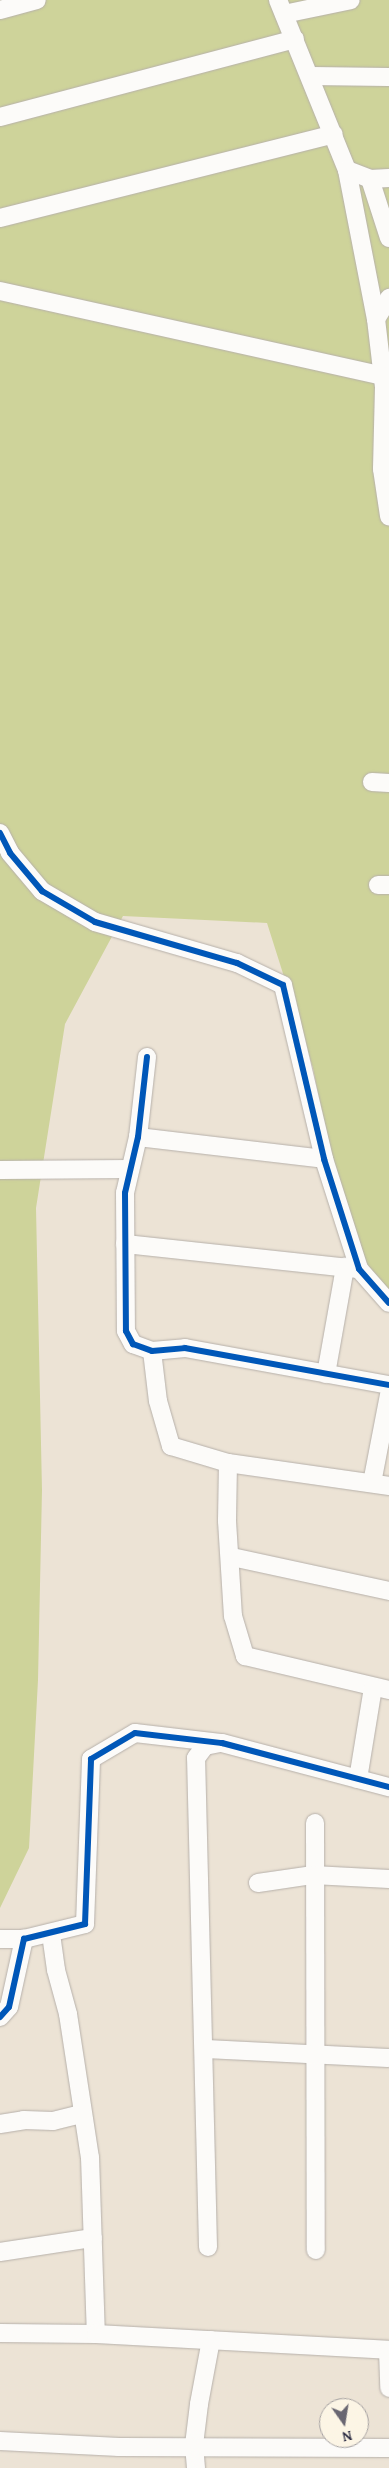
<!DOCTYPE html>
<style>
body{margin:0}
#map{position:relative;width:389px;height:2468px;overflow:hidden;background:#ece3d5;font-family:"Gentium Book Plus",serif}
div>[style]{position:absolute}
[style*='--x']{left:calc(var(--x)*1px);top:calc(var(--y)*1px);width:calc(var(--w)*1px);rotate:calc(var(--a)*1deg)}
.green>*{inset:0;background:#ced39a}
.roads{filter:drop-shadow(0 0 1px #b6b0aa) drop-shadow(0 0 1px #b6b0aa)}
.street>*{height:18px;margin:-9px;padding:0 9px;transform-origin:9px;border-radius:9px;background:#fcfbf9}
.cycleway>*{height:6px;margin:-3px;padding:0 3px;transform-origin:3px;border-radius:3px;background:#0057b8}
span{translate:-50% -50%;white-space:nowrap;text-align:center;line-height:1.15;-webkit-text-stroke:4px #fcf5e5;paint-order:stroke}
.north{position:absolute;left:319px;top:2398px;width:50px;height:50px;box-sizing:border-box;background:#fcf5e5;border:1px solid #a5a1a1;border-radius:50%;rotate:167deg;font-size:14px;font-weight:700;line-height:20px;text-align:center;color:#22223b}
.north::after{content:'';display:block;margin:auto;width:18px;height:22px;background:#696671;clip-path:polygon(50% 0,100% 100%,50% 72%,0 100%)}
</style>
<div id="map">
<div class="green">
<i style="clip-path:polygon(0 0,389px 0,389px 1304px,358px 1263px,332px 1164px,313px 1068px,267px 923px,123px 916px,65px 1024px,36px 1208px,42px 1490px,38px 1680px,29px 1848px,0 1908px)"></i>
</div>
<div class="roads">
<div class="street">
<i style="--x:278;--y:0;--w:183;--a:67.9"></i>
<i style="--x:347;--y:170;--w:152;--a:79"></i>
<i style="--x:376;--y:319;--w:68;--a:83.3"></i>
<i style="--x:384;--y:387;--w:82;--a:91.4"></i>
<i style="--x:382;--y:469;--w:48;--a:81.5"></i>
<i style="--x:0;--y:10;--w:38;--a:-15"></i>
<i style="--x:284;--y:14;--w:68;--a:-11.8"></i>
<i style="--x:311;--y:76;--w:78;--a:0.7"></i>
<i style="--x:0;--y:117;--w:305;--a:-14.8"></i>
<i style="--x:347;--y:170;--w:25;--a:21"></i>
<i style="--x:370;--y:179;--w:62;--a:72.1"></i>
<i style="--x:370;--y:179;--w:19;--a:-3"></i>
<i style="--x:0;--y:218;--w:344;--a:-14.1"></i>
<i style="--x:0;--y:291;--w:391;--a:12.5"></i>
<i style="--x:376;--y:319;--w:25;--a:-58"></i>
<i style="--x:372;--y:782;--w:17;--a:3"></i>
<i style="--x:0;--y:833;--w:22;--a:63"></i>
<i style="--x:10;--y:853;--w:50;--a:49.9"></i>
<i style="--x:42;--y:891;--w:61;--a:30.3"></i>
<i style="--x:95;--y:922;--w:148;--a:16.1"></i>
<i style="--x:237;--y:963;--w:51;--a:25.6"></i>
<i style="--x:283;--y:985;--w:179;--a:76.7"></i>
<i style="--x:324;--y:1159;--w:115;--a:72.3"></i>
<i style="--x:359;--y:1269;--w:45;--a:48.6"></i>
<i style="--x:378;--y:885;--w:11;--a:0"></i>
<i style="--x:147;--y:1057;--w:81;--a:96.4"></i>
<i style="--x:138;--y:1137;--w:57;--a:103.1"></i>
<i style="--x:125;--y:1193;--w:138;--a:89.6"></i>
<i style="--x:126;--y:1331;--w:15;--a:62"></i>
<i style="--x:133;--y:1344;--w:20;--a:20"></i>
<i style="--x:152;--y:1351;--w:33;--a:-5"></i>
<i style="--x:185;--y:1348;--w:207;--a:10.3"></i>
<i style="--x:138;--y:1137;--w:187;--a:6.7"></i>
<i style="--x:0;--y:1170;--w:130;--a:-0.4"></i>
<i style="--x:125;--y:1244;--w:235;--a:6.1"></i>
<i style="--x:152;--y:1351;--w:50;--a:83.2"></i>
<i style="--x:158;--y:1401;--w:47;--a:73.9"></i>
<i style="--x:171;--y:1446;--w:59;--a:16.6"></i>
<i style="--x:228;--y:1463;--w:163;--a:8.1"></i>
<i style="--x:326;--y:1374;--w:109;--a:-79.9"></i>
<i style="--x:228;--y:1463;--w:58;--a:91"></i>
<i style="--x:227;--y:1521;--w:95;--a:86.4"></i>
<i style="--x:233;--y:1616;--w:42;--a:73.3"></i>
<i style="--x:245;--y:1656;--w:148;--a:13.3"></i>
<i style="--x:372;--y:1483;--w:90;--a:-79.1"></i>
<i style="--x:232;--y:1557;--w:161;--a:12.2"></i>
<i style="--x:358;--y:1779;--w:93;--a:-80.7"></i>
<i style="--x:315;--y:1823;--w:427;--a:89.9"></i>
<i style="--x:258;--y:1883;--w:56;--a:-8.3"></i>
<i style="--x:313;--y:1875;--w:76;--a:3"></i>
<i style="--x:51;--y:1934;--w:36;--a:82"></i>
<i style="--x:56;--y:1970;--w:46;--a:74.7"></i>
<i style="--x:68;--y:2014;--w:145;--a:81.3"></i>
<i style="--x:90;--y:2157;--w:177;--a:88.1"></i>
<i style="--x:0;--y:1939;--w:24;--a:0"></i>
<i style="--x:0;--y:2017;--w:13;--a:-48"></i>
<i style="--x:9;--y:2007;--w:70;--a:-77.6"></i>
<i style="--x:24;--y:1939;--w:63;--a:-13.8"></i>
<i style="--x:85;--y:1924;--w:165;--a:-87.9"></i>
<i style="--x:91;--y:1759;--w:51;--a:-30.6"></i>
<i style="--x:135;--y:1733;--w:88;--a:6.6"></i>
<i style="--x:222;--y:1743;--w:173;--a:14.8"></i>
<i style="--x:205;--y:2049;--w:184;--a:2.8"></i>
<i style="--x:0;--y:2124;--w:24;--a:-9"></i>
<i style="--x:24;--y:2120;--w:29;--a:2"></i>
<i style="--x:53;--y:2121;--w:29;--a:-14"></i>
<i style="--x:208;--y:2247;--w:489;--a:-91.4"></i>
<i style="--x:196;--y:1758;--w:15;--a:-53"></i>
<i style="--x:205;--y:1746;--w:14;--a:-12"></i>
<i style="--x:0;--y:2252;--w:94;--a:-8.6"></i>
<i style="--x:0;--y:2333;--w:96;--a:0.6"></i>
<i style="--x:96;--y:2334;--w:292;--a:3.1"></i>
<i style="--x:388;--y:2350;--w:38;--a:88"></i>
<i style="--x:0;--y:2441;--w:119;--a:2.9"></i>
<i style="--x:119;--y:2447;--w:270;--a:0.2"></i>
<i style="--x:196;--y:2468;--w:23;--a:-95"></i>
<i style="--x:194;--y:2445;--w:41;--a:-83"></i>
<i style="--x:199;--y:2404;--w:65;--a:-79.4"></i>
</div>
</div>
<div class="cycleway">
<i style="--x:0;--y:833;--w:22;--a:63"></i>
<i style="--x:10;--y:853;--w:50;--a:49.9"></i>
<i style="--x:42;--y:891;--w:61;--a:30.3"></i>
<i style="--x:95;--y:922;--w:148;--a:16.1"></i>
<i style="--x:237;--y:963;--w:51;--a:25.6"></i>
<i style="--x:283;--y:985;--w:179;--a:76.7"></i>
<i style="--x:324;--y:1159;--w:115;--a:72.3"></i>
<i style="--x:359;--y:1269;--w:45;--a:48.6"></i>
<i style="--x:147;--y:1057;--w:81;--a:96.4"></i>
<i style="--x:138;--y:1137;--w:57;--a:103.1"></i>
<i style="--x:125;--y:1193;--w:138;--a:89.6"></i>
<i style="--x:126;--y:1331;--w:15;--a:62"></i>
<i style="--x:133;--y:1344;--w:20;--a:20"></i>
<i style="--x:152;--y:1351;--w:33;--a:-5"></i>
<i style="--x:185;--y:1348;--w:207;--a:10.3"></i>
<i style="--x:0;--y:2017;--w:13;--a:-48"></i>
<i style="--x:9;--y:2007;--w:70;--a:-77.6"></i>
<i style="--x:24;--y:1939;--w:63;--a:-13.8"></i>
<i style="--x:85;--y:1924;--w:165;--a:-87.9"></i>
<i style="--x:91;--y:1759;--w:51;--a:-30.6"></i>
<i style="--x:135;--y:1733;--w:88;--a:6.6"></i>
<i style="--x:222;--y:1743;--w:173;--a:14.8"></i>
</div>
<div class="north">N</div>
</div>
